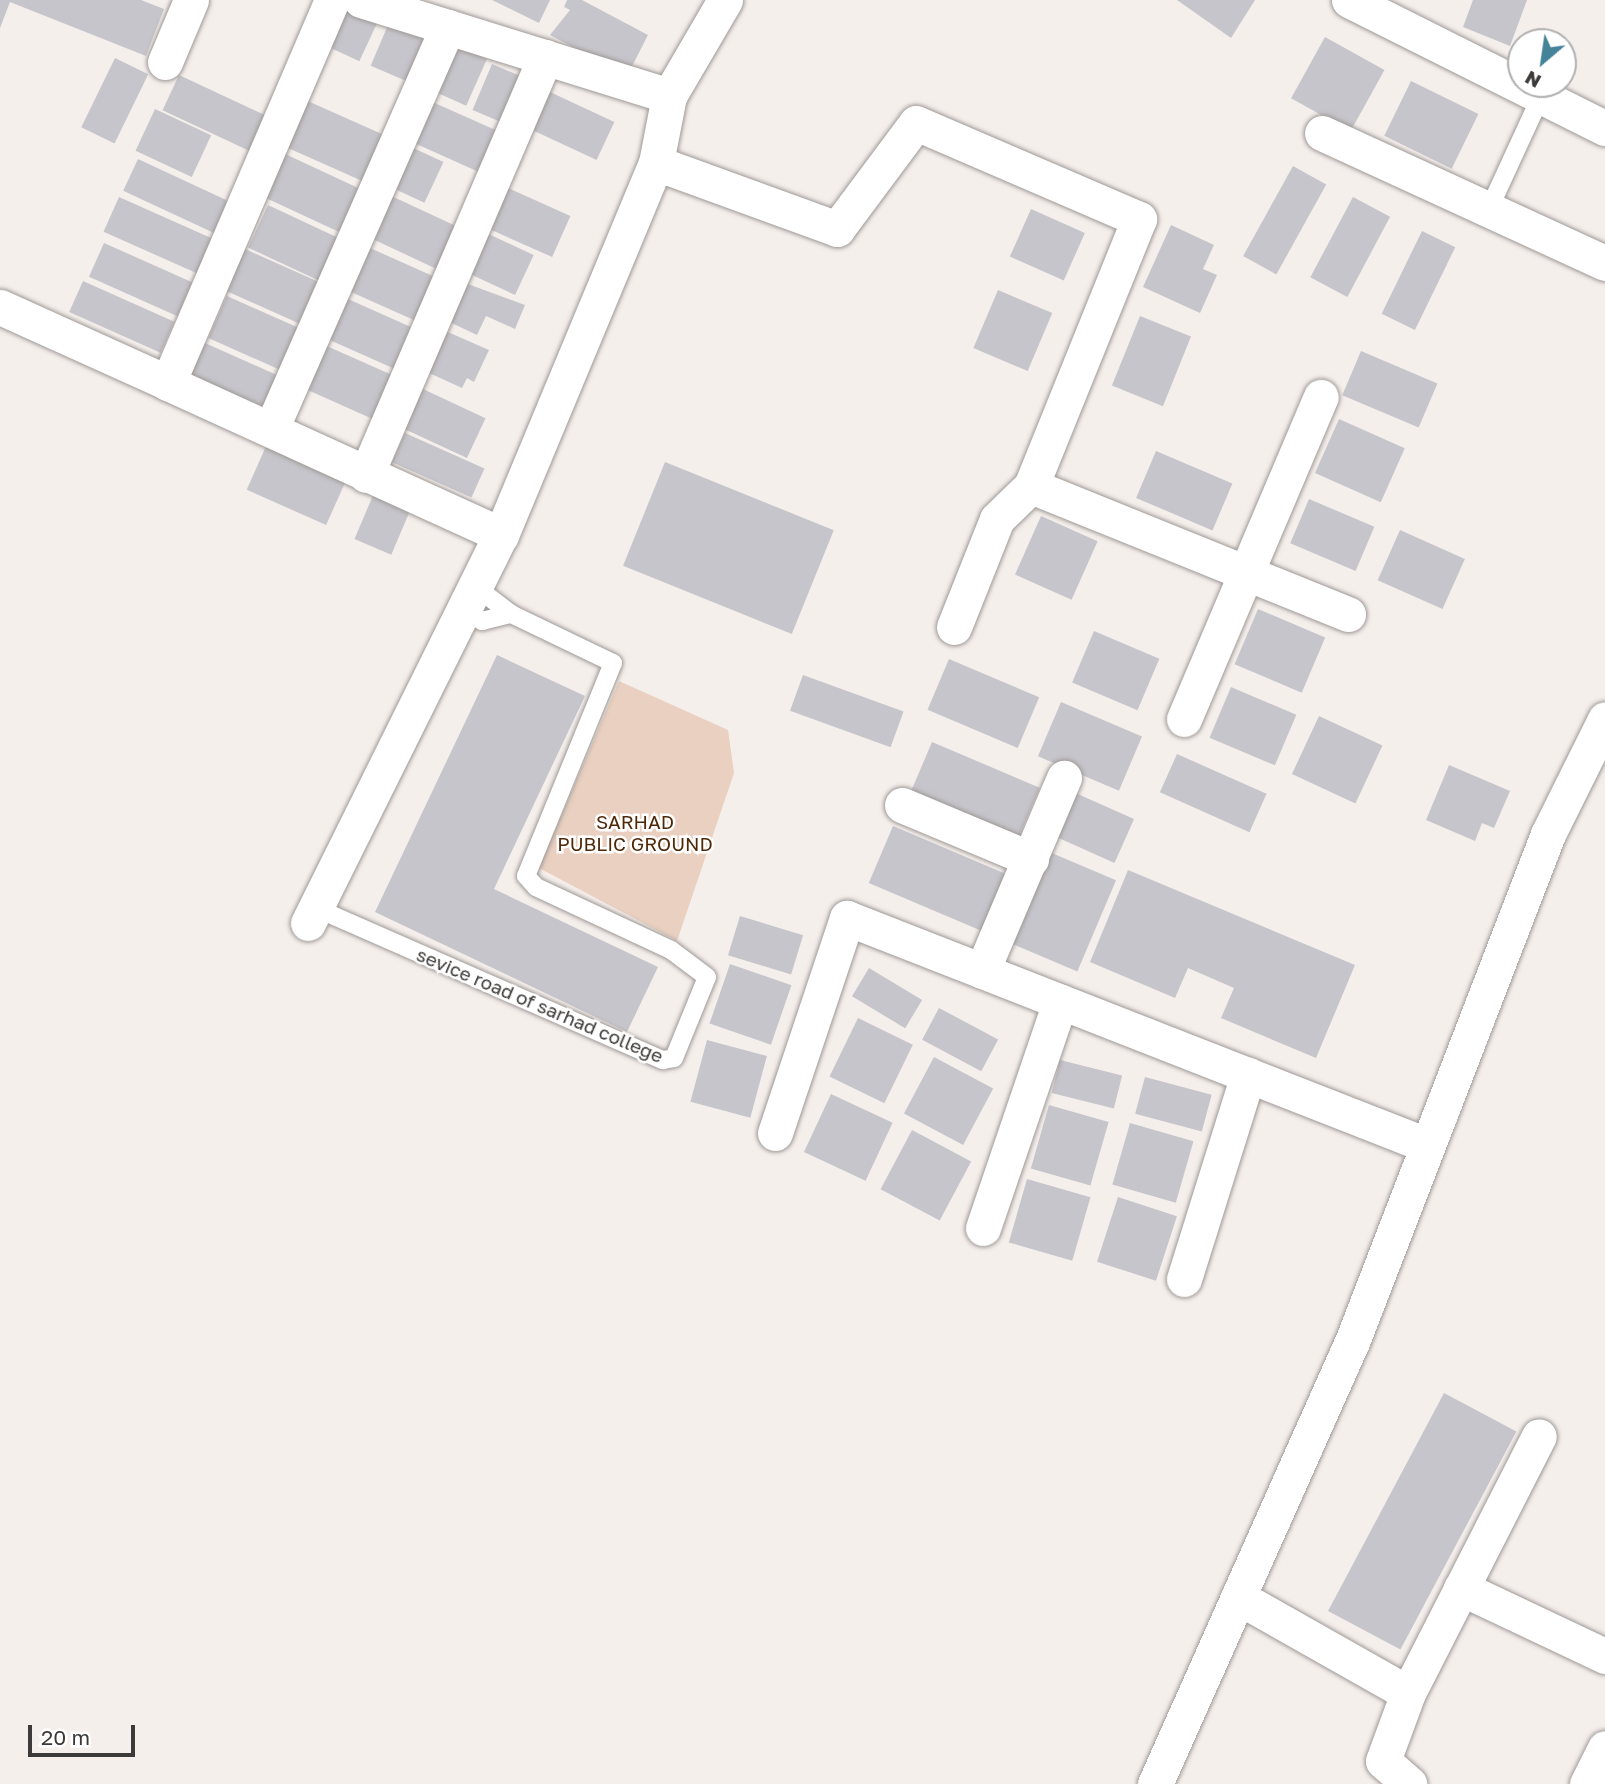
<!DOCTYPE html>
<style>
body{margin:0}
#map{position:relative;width:1605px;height:1784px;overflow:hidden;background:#f5efec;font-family:"Golos Text",sans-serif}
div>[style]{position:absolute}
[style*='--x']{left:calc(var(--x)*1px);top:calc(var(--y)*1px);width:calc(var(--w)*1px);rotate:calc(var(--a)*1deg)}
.green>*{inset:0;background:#e9d0c0}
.building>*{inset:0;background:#c6c5cb;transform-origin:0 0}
.roads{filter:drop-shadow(0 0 2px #9e9996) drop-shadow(0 0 2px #9e9996)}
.lane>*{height:18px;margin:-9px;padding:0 9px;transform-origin:9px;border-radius:9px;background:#fff}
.street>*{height:35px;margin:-17.5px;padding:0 17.5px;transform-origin:17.5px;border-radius:17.5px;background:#fff}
span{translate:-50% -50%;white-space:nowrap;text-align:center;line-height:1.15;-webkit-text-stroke:5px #fff;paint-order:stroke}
.park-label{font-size:19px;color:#4f2808}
.street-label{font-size:19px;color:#3c3a38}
.north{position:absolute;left:1507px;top:28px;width:70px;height:70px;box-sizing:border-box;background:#fff;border:2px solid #b1b0af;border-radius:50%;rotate:209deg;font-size:19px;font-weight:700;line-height:28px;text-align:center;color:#3c3a38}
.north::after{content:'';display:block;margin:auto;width:24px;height:32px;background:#448398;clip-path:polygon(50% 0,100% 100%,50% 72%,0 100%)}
.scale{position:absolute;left:28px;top:1725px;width:107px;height:32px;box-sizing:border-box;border:4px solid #3c3a38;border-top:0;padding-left:9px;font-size:21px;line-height:24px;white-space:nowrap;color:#3c3a38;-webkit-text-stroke:5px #fff;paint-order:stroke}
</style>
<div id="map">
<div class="green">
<i style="clip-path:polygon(619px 681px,728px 730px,734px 773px,677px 941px,539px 868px)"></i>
</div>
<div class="building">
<i style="clip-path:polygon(0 0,141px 0,164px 9px,146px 56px,10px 2px,0 28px)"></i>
<i style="left:346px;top:0;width:38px;height:50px;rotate:25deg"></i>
<i style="clip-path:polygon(492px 0,550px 0,539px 23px)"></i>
<i style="clip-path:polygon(567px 0,582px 0,648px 35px,627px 76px,550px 35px,570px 10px,564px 7px)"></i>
<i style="clip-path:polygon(1177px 0,1255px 0,1231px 38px)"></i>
<i style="clip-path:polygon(1473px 0,1527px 0,1510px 46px,1463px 27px)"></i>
<i style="left:391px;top:18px;width:38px;height:52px;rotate:23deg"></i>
<i style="left:1325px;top:37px;width:68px;height:70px;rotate:29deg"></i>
<i style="left:444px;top:40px;width:47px;height:51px;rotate:24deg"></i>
<i style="left:115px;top:58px;width:37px;height:77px;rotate:26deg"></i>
<i style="left:492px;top:64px;width:36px;height:50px;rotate:23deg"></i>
<i style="left:179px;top:75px;width:106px;height:39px;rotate:25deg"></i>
<i style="left:1411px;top:81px;width:75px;height:61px;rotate:26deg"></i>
<i style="left:550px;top:92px;width:71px;height:42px;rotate:25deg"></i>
<i style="left:301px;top:98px;width:94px;height:51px;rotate:24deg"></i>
<i style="left:428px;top:100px;width:80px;height:45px;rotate:24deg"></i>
<i style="left:155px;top:109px;width:62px;height:46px;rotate:25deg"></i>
<i style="left:409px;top:146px;width:38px;height:45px;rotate:25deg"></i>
<i style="left:283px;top:153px;width:89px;height:48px;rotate:25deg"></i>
<i style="left:138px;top:159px;width:112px;height:35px;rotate:25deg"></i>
<i style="left:1293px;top:166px;width:38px;height:103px;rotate:29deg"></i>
<i style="left:501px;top:185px;width:76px;height:45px;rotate:24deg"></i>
<i style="left:385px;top:193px;width:83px;height:47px;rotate:25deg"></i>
<i style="left:119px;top:197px;width:107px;height:38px;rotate:24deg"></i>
<i style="left:1353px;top:197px;width:42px;height:91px;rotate:28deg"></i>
<i style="left:268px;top:205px;width:79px;height:47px;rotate:25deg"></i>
<i style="left:1031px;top:209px;width:59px;height:52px;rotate:24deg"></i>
<i style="clip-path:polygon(1171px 225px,1214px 245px,1203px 269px,1217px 275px,1200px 313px,1143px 287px)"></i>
<i style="left:482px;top:231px;width:57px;height:44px;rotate:25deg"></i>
<i style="left:1422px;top:231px;width:37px;height:92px;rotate:26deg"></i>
<i style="left:104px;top:243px;width:97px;height:37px;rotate:24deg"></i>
<i style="left:361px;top:244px;width:89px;height:48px;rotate:24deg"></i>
<i style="left:245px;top:249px;width:87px;height:46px;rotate:24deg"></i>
<i style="clip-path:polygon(457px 280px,525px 305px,515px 329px,486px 316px,477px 335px,441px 318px)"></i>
<i style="left:83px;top:281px;width:100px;height:34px;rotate:24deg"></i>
<i style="left:998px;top:290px;width:59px;height:63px;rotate:23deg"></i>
<i style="left:339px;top:295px;width:83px;height:45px;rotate:24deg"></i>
<i style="left:227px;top:296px;width:85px;height:46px;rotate:24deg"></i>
<i style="left:1140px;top:316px;width:55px;height:75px;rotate:22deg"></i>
<i style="clip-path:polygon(434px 326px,489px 350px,474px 382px,467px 378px,462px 388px,416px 367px)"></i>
<i style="left:205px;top:343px;width:87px;height:42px;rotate:24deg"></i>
<i style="left:320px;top:343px;width:82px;height:48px;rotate:24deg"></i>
<i style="left:1361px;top:351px;width:83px;height:48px;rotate:23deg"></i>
<i style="left:423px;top:389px;width:69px;height:44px;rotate:25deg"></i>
<i style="left:1339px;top:419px;width:72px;height:59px;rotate:24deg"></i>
<i style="left:405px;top:433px;width:87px;height:32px;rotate:24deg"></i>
<i style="left:267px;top:444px;width:87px;height:50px;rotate:24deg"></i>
<i style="left:1156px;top:451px;width:83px;height:51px;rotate:23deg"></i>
<i style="left:665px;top:462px;width:182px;height:112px;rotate:22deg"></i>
<i style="left:374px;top:493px;width:40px;height:50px;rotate:23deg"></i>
<i style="left:1309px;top:499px;width:71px;height:48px;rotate:23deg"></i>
<i style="left:1041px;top:516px;width:62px;height:64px;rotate:24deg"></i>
<i style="left:1400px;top:530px;width:71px;height:55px;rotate:24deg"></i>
<i style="left:1258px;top:609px;width:73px;height:60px;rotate:23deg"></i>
<i style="left:1094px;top:631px;width:71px;height:56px;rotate:23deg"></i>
<i style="clip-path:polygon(497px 655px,585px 696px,494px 889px,658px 967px,627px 1032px,375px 912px)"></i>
<i style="left:949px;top:659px;width:98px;height:55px;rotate:23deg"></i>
<i style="left:803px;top:675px;width:107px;height:38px;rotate:20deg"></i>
<i style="left:1231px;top:687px;width:71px;height:55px;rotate:23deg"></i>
<i style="left:1061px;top:702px;width:88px;height:59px;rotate:23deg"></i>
<i style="left:1319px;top:716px;width:70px;height:64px;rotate:25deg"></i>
<i style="left:932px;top:742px;width:117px;height:65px;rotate:23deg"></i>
<i style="left:1177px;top:754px;width:98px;height:42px;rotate:24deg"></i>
<i style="clip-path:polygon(1449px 765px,1510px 791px,1494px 828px,1482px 823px,1475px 841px,1426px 820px)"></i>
<i style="left:1071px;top:791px;width:69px;height:48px;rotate:24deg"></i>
<i style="left:893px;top:826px;width:126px;height:62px;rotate:23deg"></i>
<i style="left:1047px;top:851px;width:75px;height:99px;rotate:23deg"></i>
<i style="clip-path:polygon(1128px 870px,1355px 965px,1316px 1058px,1221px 1018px,1234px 988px,1188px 968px,1175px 998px,1090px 962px)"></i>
<i style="left:740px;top:916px;width:66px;height:41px;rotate:17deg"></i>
<i style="left:730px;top:964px;width:65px;height:63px;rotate:19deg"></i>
<i style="left:869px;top:968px;width:62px;height:33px;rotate:31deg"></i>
<i style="left:939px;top:1008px;width:67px;height:36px;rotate:28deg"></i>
<i style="left:858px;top:1018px;width:61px;height:65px;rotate:26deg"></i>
<i style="left:707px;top:1040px;width:62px;height:64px;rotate:15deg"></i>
<i style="left:934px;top:1057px;width:67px;height:64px;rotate:28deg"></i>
<i style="left:1060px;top:1060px;width:64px;height:34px;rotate:14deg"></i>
<i style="left:1145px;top:1077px;width:69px;height:38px;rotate:15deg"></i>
<i style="left:831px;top:1094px;width:68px;height:64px;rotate:25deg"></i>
<i style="left:1049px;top:1105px;width:62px;height:66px;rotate:16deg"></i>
<i style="left:1130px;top:1123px;width:66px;height:64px;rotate:16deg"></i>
<i style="left:912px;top:1130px;width:67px;height:67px;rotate:28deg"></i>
<i style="left:1027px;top:1179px;width:66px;height:66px;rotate:16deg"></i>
<i style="left:1118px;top:1197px;width:62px;height:68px;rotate:18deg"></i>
<i style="left:1444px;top:1393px;width:82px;height:247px;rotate:28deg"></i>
</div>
<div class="roads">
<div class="lane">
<i style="--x:1489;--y:209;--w:124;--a:-65.3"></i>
<i style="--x:464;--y:611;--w:21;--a:29"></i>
<i style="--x:482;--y:621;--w:30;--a:-14"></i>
<i style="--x:511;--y:614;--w:44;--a:-142.4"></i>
<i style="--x:316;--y:908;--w:379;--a:23.7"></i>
<i style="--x:663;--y:1060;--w:11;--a:-10"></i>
<i style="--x:674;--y:1058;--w:87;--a:-67.8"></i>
<i style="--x:707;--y:977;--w:45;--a:-143.1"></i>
<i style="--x:671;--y:950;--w:149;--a:-155"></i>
<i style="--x:536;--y:887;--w:15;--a:-132"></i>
<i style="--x:526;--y:876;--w:230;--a:-67.8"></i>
<i style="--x:613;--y:663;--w:113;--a:-154.3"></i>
</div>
<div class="street">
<i style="--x:332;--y:0;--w:417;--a:113.2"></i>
<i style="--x:168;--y:383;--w:366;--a:24.5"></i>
<i style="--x:361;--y:0;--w:323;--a:17.3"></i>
<i style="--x:669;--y:96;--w:111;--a:-59.7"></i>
<i style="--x:1349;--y:0;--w:286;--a:26.6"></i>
<i style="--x:165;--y:62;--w:67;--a:-67.2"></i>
<i style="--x:669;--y:96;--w:68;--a:101"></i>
<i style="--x:656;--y:163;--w:193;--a:20"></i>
<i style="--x:837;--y:229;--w:132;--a:-53.3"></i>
<i style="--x:916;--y:123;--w:243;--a:23.3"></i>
<i style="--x:1139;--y:219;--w:288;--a:112"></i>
<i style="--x:1031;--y:486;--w:342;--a:22"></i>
<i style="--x:1322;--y:133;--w:311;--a:24.7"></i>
<i style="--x:0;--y:307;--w:184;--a:24.3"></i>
<i style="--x:272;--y:427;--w:437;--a:-66.3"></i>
<i style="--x:366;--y:475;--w:455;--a:-66.8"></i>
<i style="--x:954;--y:627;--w:116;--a:-68.3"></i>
<i style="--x:997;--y:519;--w:47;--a:-44.1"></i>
<i style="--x:1184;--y:719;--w:350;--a:-67"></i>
<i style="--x:902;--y:805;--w:140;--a:22.7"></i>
<i style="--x:308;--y:923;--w:433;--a:-63.6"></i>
<i style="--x:501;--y:535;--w:403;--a:-67.4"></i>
<i style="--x:982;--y:971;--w:210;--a:-67"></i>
<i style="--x:775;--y:1133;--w:227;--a:-71.5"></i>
<i style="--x:847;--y:918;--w:620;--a:21.39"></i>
<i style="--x:983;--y:1228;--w:239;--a:-71.2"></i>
<i style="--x:1184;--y:1279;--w:214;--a:-72.6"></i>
<i style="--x:1461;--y:1588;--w:159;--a:25.3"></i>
<i style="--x:1238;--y:1597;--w:195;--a:29.5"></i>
<i style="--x:1408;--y:1693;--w:288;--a:-63"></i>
<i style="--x:1408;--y:1693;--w:72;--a:110.2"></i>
<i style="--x:1383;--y:1761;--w:35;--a:41"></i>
<i style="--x:1155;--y:1784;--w:484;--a:-66"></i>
<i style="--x:1352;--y:1342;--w:544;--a:-68.9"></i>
<i style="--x:1548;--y:834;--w:128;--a:-63.6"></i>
<i style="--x:1587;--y:1784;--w:40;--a:-63.4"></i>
</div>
</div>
<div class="park-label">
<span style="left:635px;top:833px">SARHAD<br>PUBLIC GROUND</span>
</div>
<div class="street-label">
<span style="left:540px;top:1005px;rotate:23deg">sevice road of sarhad college</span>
</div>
<div class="north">N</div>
<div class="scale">20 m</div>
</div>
